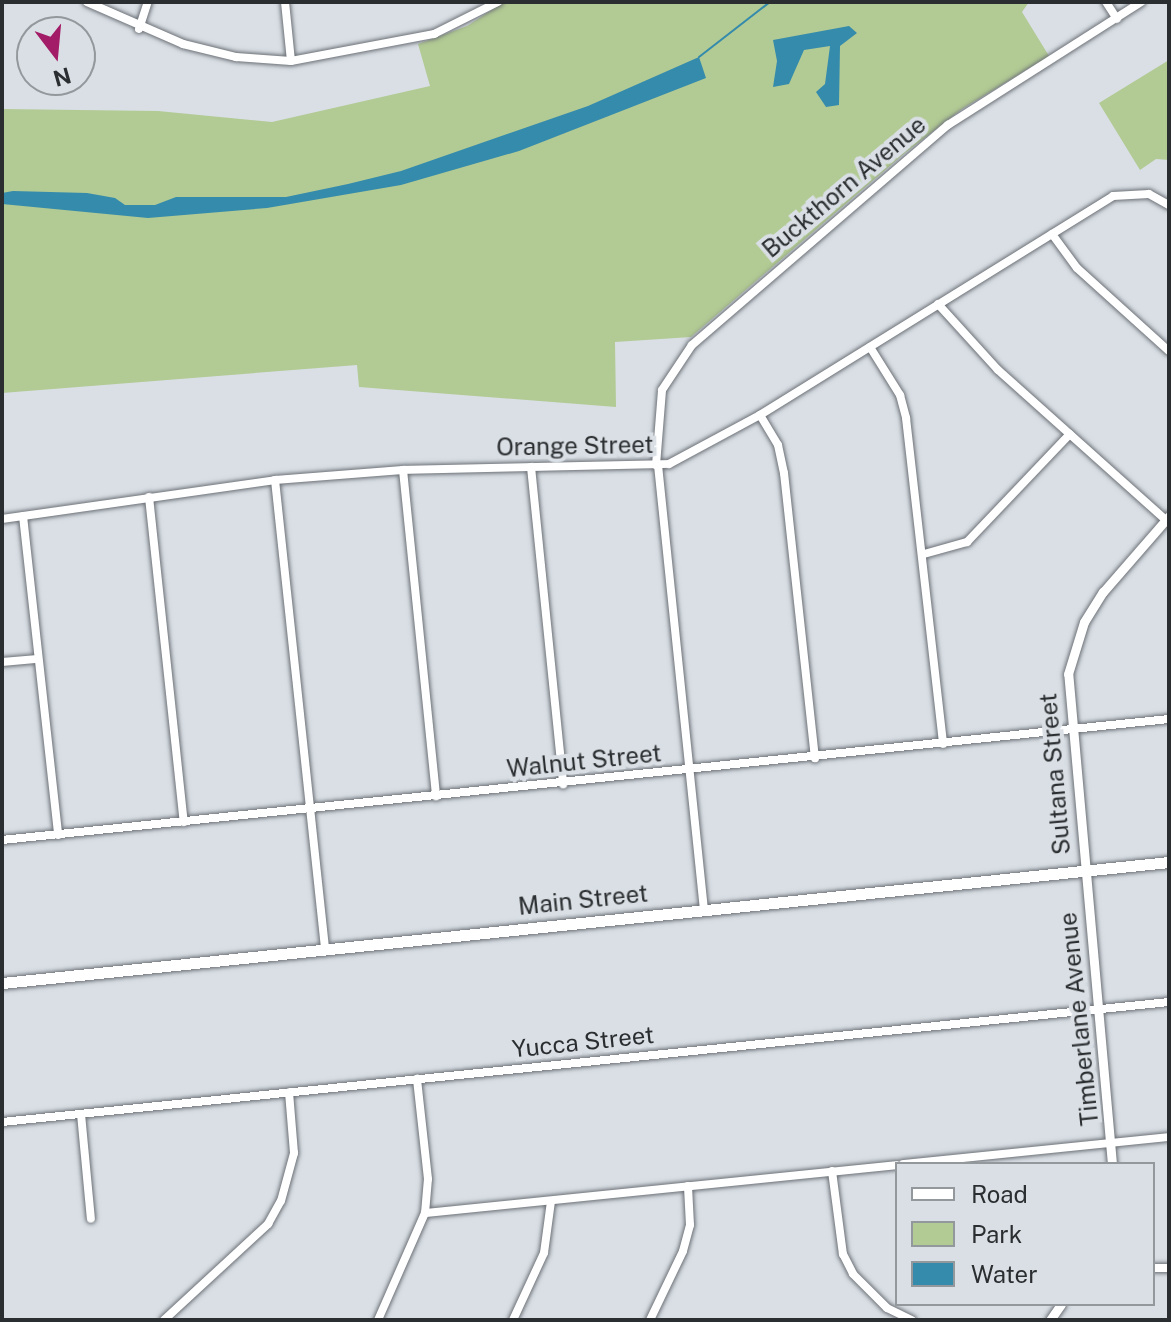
<!DOCTYPE html>
<style>
body{margin:0}
#map{position:relative;width:1171px;height:1322px;overflow:hidden;background:#d9dfe5;font-family:"Public Sans",sans-serif}
div>[style]{position:absolute}
[style*='--x']{left:calc(var(--x)*1px);top:calc(var(--y)*1px);width:calc(var(--w)*1px);rotate:calc(var(--a)*1deg)}
.green>*{inset:0;background:#b2ca94}
.water>*{inset:0;background:#358bac}
.stream>*{height:2px;margin:-1px;padding:0 1px;transform-origin:1px;border-radius:1px;background:#358bac}
.roads{filter:drop-shadow(0 0 2px #6c7177) drop-shadow(0 0 2px #6c7177)}
.minor>*{height:8px;margin:-4px;padding:0 4px;transform-origin:4px;border-radius:4px;background:#fff}
.tertiary>*{height:9px;margin:-4.5px;padding:0 4.5px;transform-origin:4.5px;border-radius:4.5px;background:#fff}
.secondary>*{height:11px;margin:-5.5px;padding:0 5.5px;transform-origin:5.5px;border-radius:5.5px;background:#fff}
span{translate:-50% -50%;white-space:nowrap;text-align:center;line-height:1.15;-webkit-text-stroke:8px #d9dfe5;paint-order:stroke}
.street-label{font-size:24px;color:#2b2e30}
.frame{position:absolute;inset:0;border:4px solid #2b2e30;pointer-events:none}
.legend{position:absolute;left:895px;top:1162px;width:260px;height:144px;box-sizing:border-box;background:#d9dfe5;border:2px solid #93989d;margin:0;padding:10px 14px;list-style:none;font-size:24px;color:#2b2e30}
.legend li{display:flex;align-items:center;gap:16px;height:40px}
.legend b{width:40px;border:2px solid #93989d}
.north{position:absolute;left:16px;top:16px;width:80px;height:80px;box-sizing:border-box;background:#d9dfe5;border:2px solid #93989d;border-radius:50%;rotate:164deg;font-size:22px;font-weight:700;line-height:32px;text-align:center;color:#2b2e30}
.north::after{content:'';display:block;margin:auto;width:28px;height:36px;background:#a31c67;clip-path:polygon(50% 0,100% 100%,50% 72%,0 100%)}
</style>
<div id="map">
<div class="green">
<i style="clip-path:polygon(504px 2px,1029px 2px,1022px 12px,1049px 56px,962px 109px,905px 153px,691px 337px,615px 342px,616px 407px,359px 387px,357px 365px,2px 393px,2px 109px,158px 111px,272px 122px,430px 86px,418px 44px,467px 26px)"></i>
<i style="clip-path:polygon(1169px 60px,1169px 160px,1156px 159px,1140px 170px,1099px 103px)"></i>
</div>
<div class="water">
<i style="clip-path:polygon(849px 26px,857px 33px,840px 46px,839px 105px,826px 107px,816px 92px,825px 84px,830px 46px,804px 50px,789px 84px,773px 87px,777px 61px,773px 40px)"></i>
<i style="clip-path:polygon(699px 57px,706px 78px,519px 151px,401px 185px,267px 208px,148px 218px,2px 204px,2px 193px,13px 191px,87px 193px,115px 198px,125px 205px,155px 205px,176px 197px,286px 197px,348px 184px,401px 171px,588px 106px)"></i>
</div>
<div class="stream">
<i style="--x:699;--y:57;--w:90;--a:-37.8"></i>
</div>
<div class="roads">
<div class="minor">
<i style="--x:87;--y:2;--w:105;--a:23.6"></i>
<i style="--x:183;--y:44;--w:55;--a:13.8"></i>
<i style="--x:236;--y:57;--w:55;--a:4.2"></i>
<i style="--x:291;--y:61;--w:146;--a:-10.7"></i>
<i style="--x:434;--y:34;--w:72;--a:-26.6"></i>
<i style="--x:285;--y:2;--w:59;--a:84.2"></i>
<i style="--x:1106;--y:2;--w:20;--a:57"></i>
<i style="--x:139;--y:29;--w:28;--a:-72"></i>
<i style="--x:1052;--y:234;--w:42;--a:53.7"></i>
<i style="--x:1077;--y:268;--w:124;--a:42.1"></i>
<i style="--x:938;--y:304;--w:89;--a:47.7"></i>
<i style="--x:998;--y:370;--w:229;--a:41.8"></i>
<i style="--x:870;--y:347;--w:57;--a:58"></i>
<i style="--x:900;--y:395;--w:24;--a:75"></i>
<i style="--x:906;--y:418;--w:328;--a:83.5"></i>
<i style="--x:760;--y:415;--w:35;--a:59"></i>
<i style="--x:778;--y:445;--w:29;--a:78"></i>
<i style="--x:784;--y:473;--w:287;--a:83.8"></i>
<i style="--x:656;--y:465;--w:75;--a:-85.4"></i>
<i style="--x:662;--y:390;--w:54;--a:-56.3"></i>
<i style="--x:692;--y:345;--w:338;--a:-40.7"></i>
<i style="--x:948;--y:125;--w:229;--a:-32.5"></i>
<i style="--x:658;--y:465;--w:446;--a:84.1"></i>
<i style="--x:531;--y:467;--w:319;--a:84.2"></i>
<i style="--x:403;--y:470;--w:328;--a:84.2"></i>
<i style="--x:275;--y:480;--w:471;--a:83.9"></i>
<i style="--x:149;--y:497;--w:327;--a:83.9"></i>
<i style="--x:23;--y:516;--w:321;--a:83.7"></i>
<i style="--x:2;--y:519;--w:276;--a:-8.1"></i>
<i style="--x:275;--y:480;--w:128;--a:-4.5"></i>
<i style="--x:403;--y:470;--w:266;--a:-1.3"></i>
<i style="--x:669;--y:464;--w:103;--a:-28.3"></i>
<i style="--x:760;--y:415;--w:415;--a:-31.8"></i>
<i style="--x:1113;--y:196;--w:36;--a:-3"></i>
<i style="--x:1149;--y:194;--w:23;--a:29"></i>
<i style="--x:924;--y:554;--w:45;--a:-15.6"></i>
<i style="--x:967;--y:542;--w:149;--a:-46.4"></i>
<i style="--x:2;--y:662;--w:36;--a:-5"></i>
<i style="--x:2;--y:840;--w:1173;--a:-5.92"></i>
<i style="--x:81;--y:1114;--w:105;--a:84.6"></i>
<i style="--x:2;--y:1122;--w:1173;--a:-5.87"></i>
<i style="--x:903;--y:1164;--w:267;--a:-5.8"></i>
<i style="--x:832;--y:1171;--w:84;--a:82.5"></i>
<i style="--x:843;--y:1254;--w:22;--a:63"></i>
<i style="--x:853;--y:1274;--w:48;--a:45"></i>
<i style="--x:887;--y:1308;--w:28;--a:26"></i>
<i style="--x:425;--y:1213;--w:474;--a:-5.8"></i>
<i style="--x:1153;--y:1268;--w:16;--a:0"></i>
<i style="--x:164;--y:1320;--w:142;--a:-42.7"></i>
<i style="--x:268;--y:1224;--w:26;--a:-61"></i>
<i style="--x:281;--y:1201;--w:50;--a:-74.8"></i>
<i style="--x:294;--y:1153;--w:61;--a:-94.7"></i>
<i style="--x:378;--y:1320;--w:117;--a:-66.3"></i>
<i style="--x:425;--y:1213;--w:34;--a:-85"></i>
<i style="--x:428;--y:1179;--w:101;--a:-96.3"></i>
<i style="--x:513;--y:1320;--w:74;--a:-65.2"></i>
<i style="--x:544;--y:1253;--w:52;--a:-82.3"></i>
<i style="--x:650;--y:1320;--w:76;--a:-64.4"></i>
<i style="--x:683;--y:1251;--w:27;--a:-75"></i>
<i style="--x:690;--y:1225;--w:39;--a:-93"></i>
</div>
<div class="tertiary">
<i style="--x:1112;--y:1164;--w:492;--a:-95.1"></i>
<i style="--x:1068;--y:674;--w:54;--a:-72.9"></i>
<i style="--x:1084;--y:622;--w:36;--a:-58"></i>
<i style="--x:1103;--y:592;--w:101;--a:-49"></i>
<i style="--x:1050;--y:1320;--w:19;--a:-55"></i>
</div>
<div class="secondary">
<i style="--x:2;--y:983;--w:1173;--a:-5.92"></i>
</div>
</div>
<div class="street-label">
<span style="left:844px;top:187px;rotate:-40deg">Buckthorn Avenue</span>
<span style="left:575px;top:446px;rotate:-1deg">Orange Street</span>
<span style="left:584px;top:761px;rotate:-6deg">Walnut Street</span>
<span style="left:1055px;top:774px;rotate:-95deg">Sultana Street</span>
<span style="left:583px;top:900px;rotate:-6deg">Main Street</span>
<span style="left:1079px;top:1019px;rotate:-96deg">Timberlane Avenue</span>
<span style="left:583px;top:1042px;rotate:-6deg">Yucca Street</span>
</div>
<div class="frame"></div>
<ul class="legend">
<li><b style="height:10px;background:#fff"></b>Road</li>
<li><b style="height:22px;background:#b2ca94"></b>Park</li>
<li><b style="height:22px;background:#358bac"></b>Water</li>
</ul>
<div class="north">N</div>
</div>
